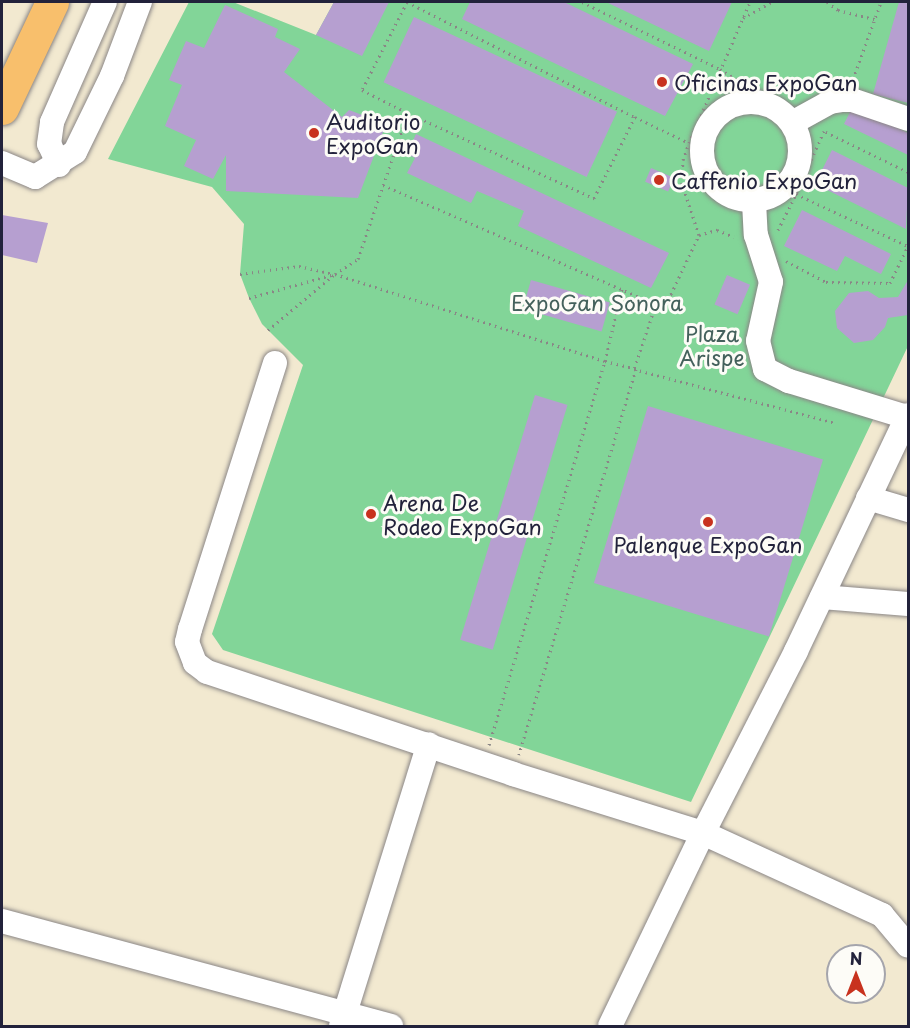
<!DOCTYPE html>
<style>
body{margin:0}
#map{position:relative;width:910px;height:1028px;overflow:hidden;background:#f2e9d0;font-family:"Playpen Sans",sans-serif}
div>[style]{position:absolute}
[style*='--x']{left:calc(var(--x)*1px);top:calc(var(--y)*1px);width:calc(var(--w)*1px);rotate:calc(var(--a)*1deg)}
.green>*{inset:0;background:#82d598}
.building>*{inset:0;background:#b69fd0;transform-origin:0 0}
.path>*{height:3px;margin-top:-1.5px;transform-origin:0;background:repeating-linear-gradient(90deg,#8a8686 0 1.5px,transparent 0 6px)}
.roads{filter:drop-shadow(0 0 2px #8a8686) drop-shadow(0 0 2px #8a8686)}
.minor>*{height:24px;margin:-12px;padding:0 12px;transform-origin:12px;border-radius:12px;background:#fff}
.minor>.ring{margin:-12px;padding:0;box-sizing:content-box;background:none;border:24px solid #fff;border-radius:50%}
.highway>*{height:33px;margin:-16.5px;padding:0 16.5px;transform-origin:16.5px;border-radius:16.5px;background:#f8bf6c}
.dots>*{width:16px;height:16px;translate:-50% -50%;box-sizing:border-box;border:3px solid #fdfcf7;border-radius:50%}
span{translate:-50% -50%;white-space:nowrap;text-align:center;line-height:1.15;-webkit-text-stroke:6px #fdfcf7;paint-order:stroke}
.poi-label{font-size:21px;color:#22223b}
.left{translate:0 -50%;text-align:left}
.park-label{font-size:21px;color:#44615c}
.frame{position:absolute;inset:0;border:3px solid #22223b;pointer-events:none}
.north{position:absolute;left:826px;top:944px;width:60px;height:60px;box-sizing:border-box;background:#fdfcf7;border:2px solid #a5a5ac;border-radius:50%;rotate:0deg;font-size:16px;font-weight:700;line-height:24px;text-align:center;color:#22223b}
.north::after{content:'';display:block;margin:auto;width:21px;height:27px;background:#c8321e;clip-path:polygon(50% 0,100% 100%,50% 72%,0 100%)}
</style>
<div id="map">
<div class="green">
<i style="clip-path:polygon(189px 2px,233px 2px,316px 35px,334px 2px,908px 2px,908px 346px,691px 802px,223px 650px,212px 634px,303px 365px,262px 324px,249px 298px,240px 274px,244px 224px,212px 187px,108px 159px)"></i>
</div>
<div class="building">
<i style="clip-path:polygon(334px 2px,389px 2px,362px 56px,316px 35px)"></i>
<i style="clip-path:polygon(470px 2px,564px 2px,693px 64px,665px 116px,462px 19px)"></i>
<i style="clip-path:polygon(606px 2px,732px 2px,709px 51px)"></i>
<i style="clip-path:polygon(899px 2px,908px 2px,908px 103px,873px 94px)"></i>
<i style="clip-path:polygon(225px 5px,278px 29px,275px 37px,300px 49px,284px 72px,342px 117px,349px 110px,386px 124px,358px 198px,226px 191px,226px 155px,213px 179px,184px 166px,196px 140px,165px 126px,182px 85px,169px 80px,186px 41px,204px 48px)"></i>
<i style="left:414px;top:17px;width:224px;height:72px;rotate:25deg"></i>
<i style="clip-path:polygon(853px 106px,908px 133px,908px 155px,844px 124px)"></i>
<i style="clip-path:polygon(416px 134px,669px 253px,651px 288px,518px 226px,524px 211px,477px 191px,471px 203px,407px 173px,415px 158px,407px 154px)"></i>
<i style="clip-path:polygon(832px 150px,908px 188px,906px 229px,815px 184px)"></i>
<i style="left:651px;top:168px;width:25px;height:15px;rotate:23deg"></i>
<i style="clip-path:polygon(802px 210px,891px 254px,881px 274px,845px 256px,837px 271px,784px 246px)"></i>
<i style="clip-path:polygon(2px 215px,48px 223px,37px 263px,2px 255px)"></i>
<i style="left:727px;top:275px;width:25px;height:32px;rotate:23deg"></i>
<i style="left:531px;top:280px;width:82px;height:30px;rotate:16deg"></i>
<i style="clip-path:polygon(908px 280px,908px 315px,888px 318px,885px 327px,873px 340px,854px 343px,837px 328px,835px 311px,849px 293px,868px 291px,879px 298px,898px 297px)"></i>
<i style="left:535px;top:395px;width:34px;height:256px;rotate:17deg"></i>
<i style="left:648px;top:406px;width:183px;height:185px;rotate:17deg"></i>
</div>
<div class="path">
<i style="--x:407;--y:2;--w:255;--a:26.8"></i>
<i style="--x:407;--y:2;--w:99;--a:117.1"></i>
<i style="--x:362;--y:90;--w:51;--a:26.6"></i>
<i style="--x:582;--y:2;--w:153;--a:25.9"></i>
<i style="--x:720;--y:69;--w:72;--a:31.9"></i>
<i style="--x:827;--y:2;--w:14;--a:36"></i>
<i style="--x:838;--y:10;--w:38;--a:14"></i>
<i style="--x:743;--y:18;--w:33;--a:-29"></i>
<i style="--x:853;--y:79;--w:82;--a:-70"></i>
<i style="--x:908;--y:172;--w:93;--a:-154"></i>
<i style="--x:824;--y:131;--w:69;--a:114"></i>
<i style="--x:796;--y:194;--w:123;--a:24.9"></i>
<i style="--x:383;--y:185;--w:298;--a:23.6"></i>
<i style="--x:656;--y:304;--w:69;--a:108.7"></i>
<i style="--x:634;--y:369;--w:208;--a:15"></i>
<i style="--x:778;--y:230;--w:40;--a:-63.4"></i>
<i style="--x:699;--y:235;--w:19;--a:-16"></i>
<i style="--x:717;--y:230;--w:18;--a:22"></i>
<i style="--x:786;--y:261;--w:45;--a:27.7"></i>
<i style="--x:826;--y:282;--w:64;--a:0.9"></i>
<i style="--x:890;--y:283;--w:41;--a:-64.1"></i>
<i style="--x:240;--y:274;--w:60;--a:-7.7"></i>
<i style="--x:299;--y:266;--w:36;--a:13"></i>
<i style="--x:249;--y:298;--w:89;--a:-15.6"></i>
<i style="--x:335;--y:274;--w:27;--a:-33"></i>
<i style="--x:358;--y:259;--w:154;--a:-71.1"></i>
<i style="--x:408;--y:113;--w:205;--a:24.6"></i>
<i style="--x:594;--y:198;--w:91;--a:-63.2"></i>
<i style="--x:635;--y:117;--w:60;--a:25.7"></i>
<i style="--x:689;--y:143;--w:154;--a:-66.6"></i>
<i style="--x:656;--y:305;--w:19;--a:-36"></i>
<i style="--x:671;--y:294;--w:65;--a:-64.6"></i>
<i style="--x:699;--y:235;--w:54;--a:-108.4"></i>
<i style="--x:682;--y:184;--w:24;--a:-88"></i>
<i style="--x:683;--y:160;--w:18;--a:-71"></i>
<i style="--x:268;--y:330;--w:87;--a:-39.9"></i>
<i style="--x:335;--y:274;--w:284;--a:17.9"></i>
<i style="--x:605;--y:361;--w:74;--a:-76.7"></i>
<i style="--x:489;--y:745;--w:401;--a:-73.2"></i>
<i style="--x:605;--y:361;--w:32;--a:14"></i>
<i style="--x:636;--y:369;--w:403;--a:106.9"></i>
</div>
<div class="roads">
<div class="minor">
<i class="ring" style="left:702px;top:102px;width:74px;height:74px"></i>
<i style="--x:792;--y:123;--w:43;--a:-28.9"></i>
<i style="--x:830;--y:102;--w:11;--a:-10"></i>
<i style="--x:841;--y:100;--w:11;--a:0"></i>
<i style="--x:852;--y:100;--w:59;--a:18.7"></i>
<i style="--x:2;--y:163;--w:36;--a:23"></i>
<i style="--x:35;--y:177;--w:47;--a:-32"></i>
<i style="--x:75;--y:152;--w:85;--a:-64"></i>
<i style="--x:112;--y:76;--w:79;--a:-69.3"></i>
<i style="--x:59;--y:165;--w:23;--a:-115"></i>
<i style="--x:49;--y:144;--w:22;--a:-82"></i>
<i style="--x:52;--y:122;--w:131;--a:-66.2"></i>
<i style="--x:754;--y:202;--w:33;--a:87"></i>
<i style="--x:756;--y:235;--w:49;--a:72.3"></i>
<i style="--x:771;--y:282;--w:60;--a:102.4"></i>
<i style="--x:758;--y:341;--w:29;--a:76"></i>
<i style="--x:765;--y:369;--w:27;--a:27"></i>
<i style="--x:789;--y:381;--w:123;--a:17"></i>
<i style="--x:275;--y:363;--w:279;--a:107.7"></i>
<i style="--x:190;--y:629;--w:13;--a:103"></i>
<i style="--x:187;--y:642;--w:22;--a:69"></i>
<i style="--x:195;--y:663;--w:15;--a:37"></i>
<i style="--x:207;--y:672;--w:323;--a:18.4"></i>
<i style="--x:513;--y:774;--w:199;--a:17.3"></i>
<i style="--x:703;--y:833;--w:197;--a:24.6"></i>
<i style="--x:882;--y:915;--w:40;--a:50"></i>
<i style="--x:868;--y:498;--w:42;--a:16.7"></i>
<i style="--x:822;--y:597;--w:86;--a:4.7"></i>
<i style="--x:2;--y:921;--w:403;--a:15.1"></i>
<i style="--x:341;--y:1026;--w:295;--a:-72.7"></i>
<i style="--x:610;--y:1026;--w:214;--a:-64.3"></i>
<i style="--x:703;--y:833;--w:204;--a:-62.9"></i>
<i style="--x:796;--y:651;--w:261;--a:-64.6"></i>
</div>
<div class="highway">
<i style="--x:2;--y:108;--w:117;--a:-64.7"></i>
</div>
</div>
<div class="dots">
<i style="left:662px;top:82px;background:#c8321e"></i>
<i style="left:314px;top:133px;background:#c8321e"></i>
<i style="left:659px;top:180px;background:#c8321e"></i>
<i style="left:371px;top:514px;background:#c8321e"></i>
<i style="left:708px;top:522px;background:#c8321e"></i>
</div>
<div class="poi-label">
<span class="left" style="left:674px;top:82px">Oficinas ExpoGan</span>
<span class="left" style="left:326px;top:133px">Auditorio<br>ExpoGan</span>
<span class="left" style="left:671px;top:180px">Caffenio ExpoGan</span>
<span class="left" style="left:383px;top:514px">Arena De<br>Rodeo ExpoGan</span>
<span style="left:708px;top:544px">Palenque ExpoGan</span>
</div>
<div class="park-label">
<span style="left:597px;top:302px">ExpoGan Sonora</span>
<span style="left:712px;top:345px">Plaza<br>Arispe</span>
</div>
<div class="frame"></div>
<div class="north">N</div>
</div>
